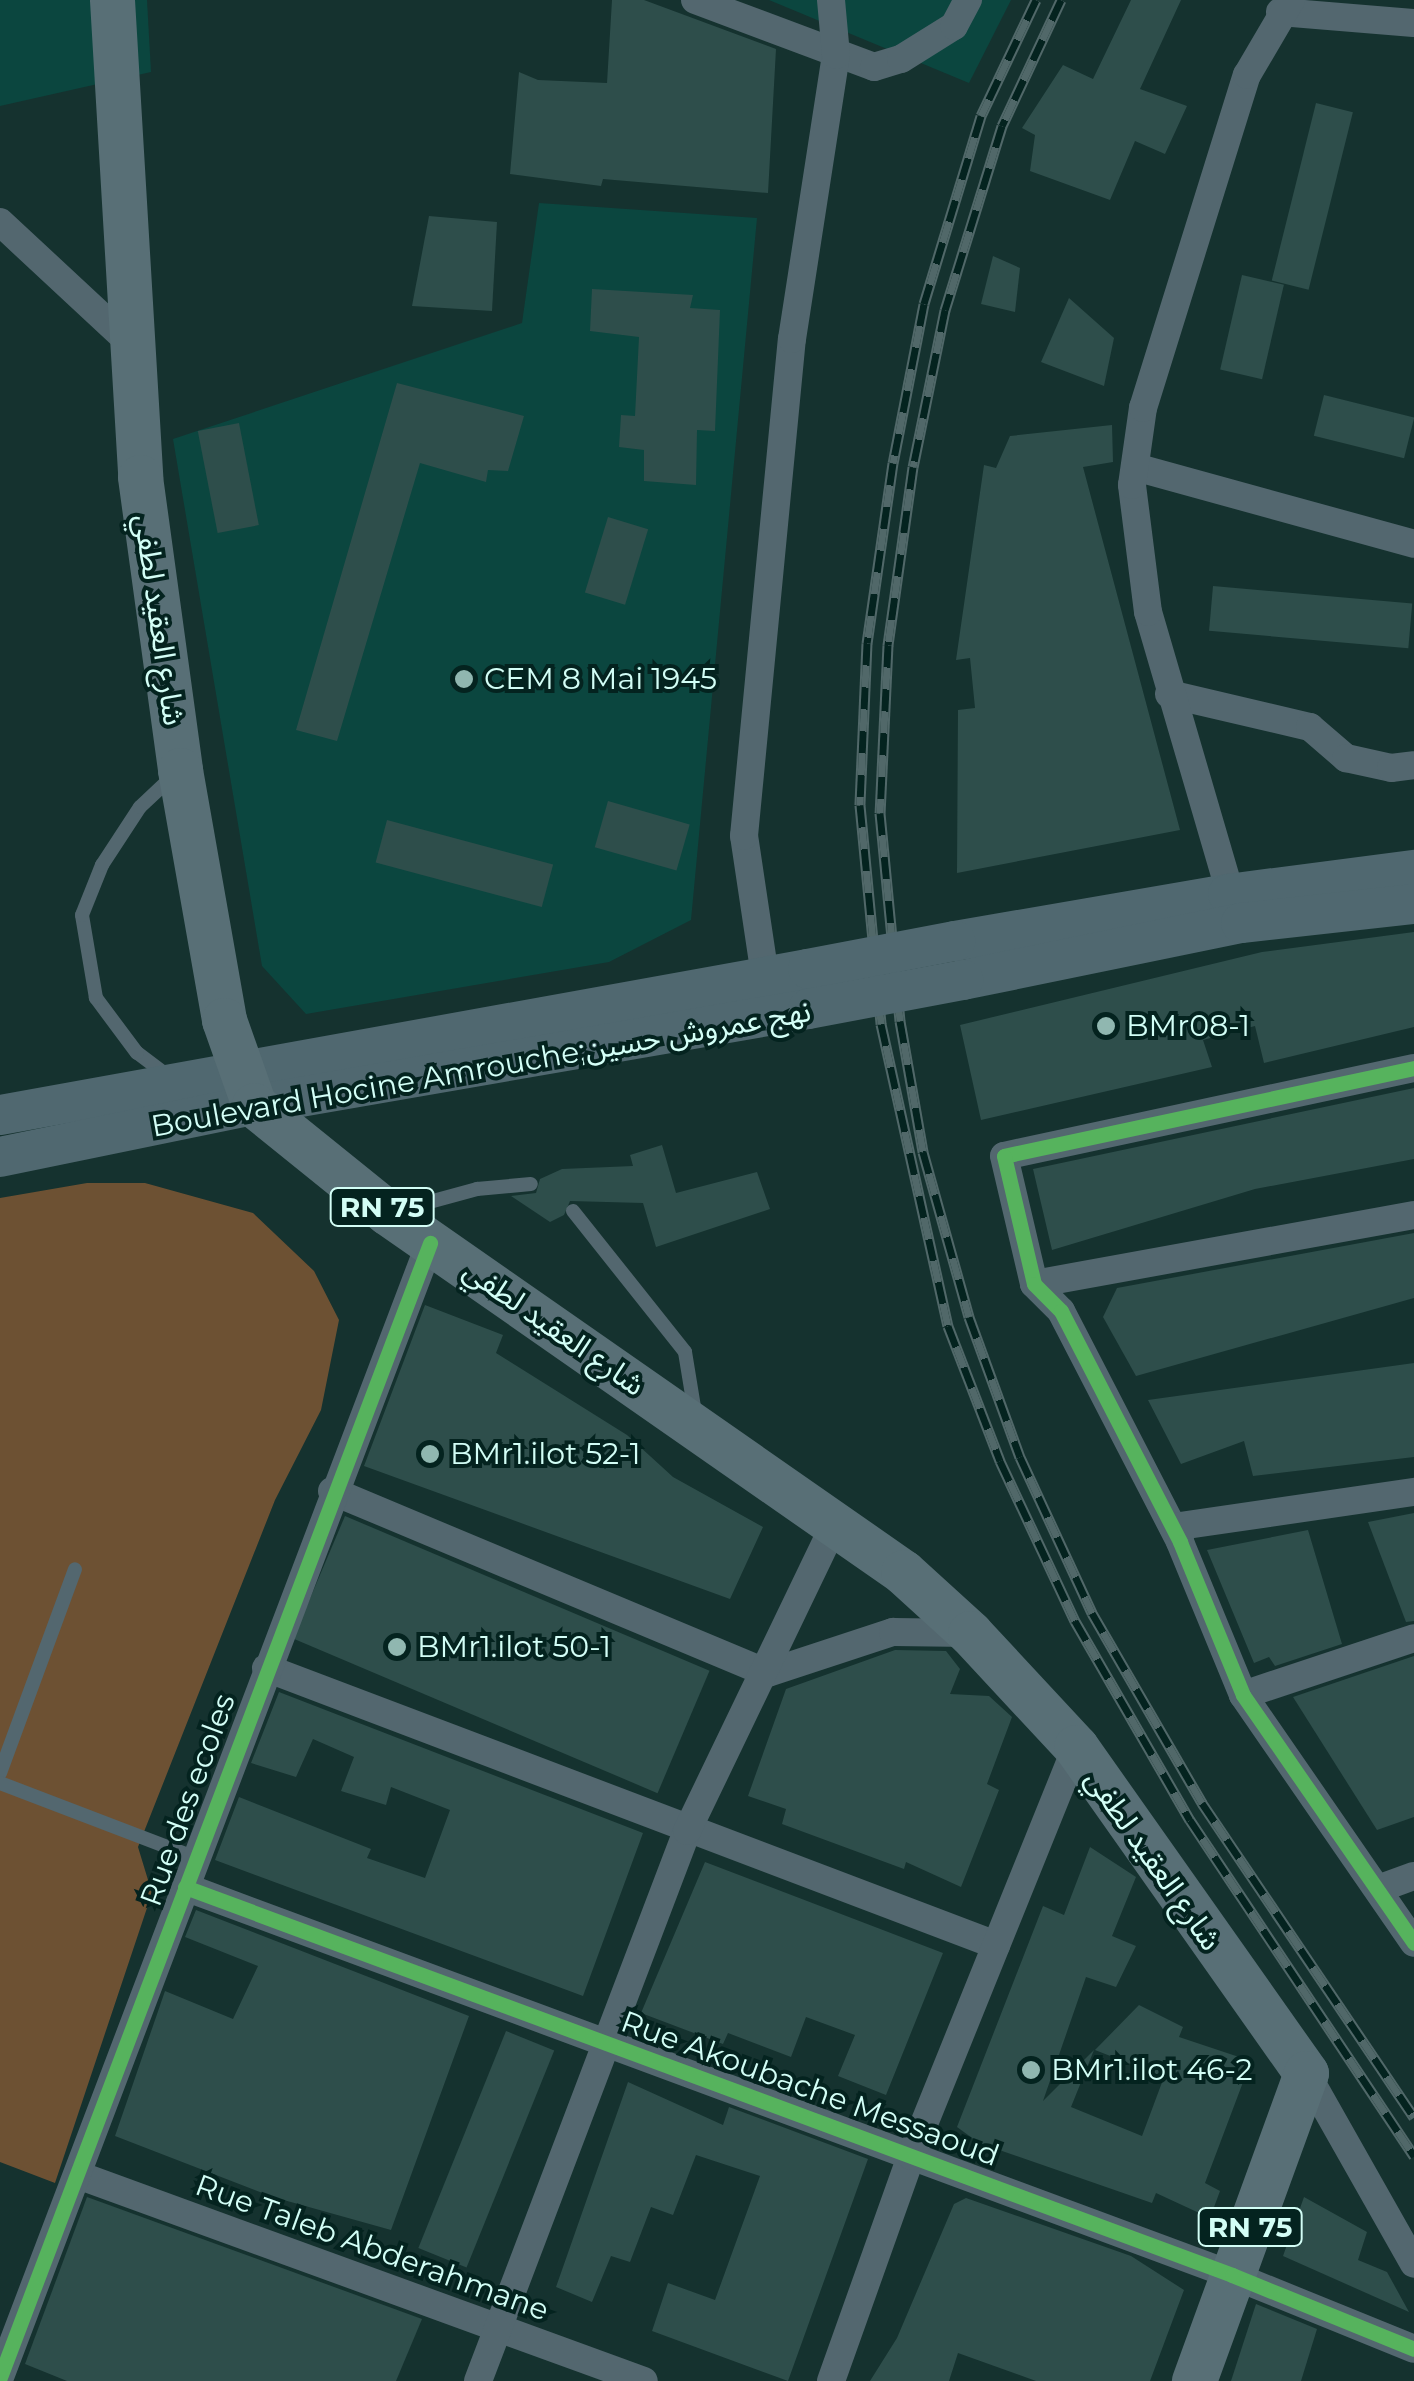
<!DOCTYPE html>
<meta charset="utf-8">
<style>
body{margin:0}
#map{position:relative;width:1414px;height:2381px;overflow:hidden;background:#15322f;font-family:Montserrat,"Noto Sans Arabic",sans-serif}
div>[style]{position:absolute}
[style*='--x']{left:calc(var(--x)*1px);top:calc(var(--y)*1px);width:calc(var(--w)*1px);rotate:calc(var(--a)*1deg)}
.built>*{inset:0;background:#0b463f}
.green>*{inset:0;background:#6d5133}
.building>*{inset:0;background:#2e4e4b;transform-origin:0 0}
.service>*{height:14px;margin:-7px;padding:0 7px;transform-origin:7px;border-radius:7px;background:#53676f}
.minor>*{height:28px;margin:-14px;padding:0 14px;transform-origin:14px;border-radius:14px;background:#53676f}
.secondary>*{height:40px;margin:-20px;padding:0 20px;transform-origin:20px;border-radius:20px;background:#506870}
.primary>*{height:45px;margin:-22.5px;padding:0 22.5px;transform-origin:22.5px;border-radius:22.5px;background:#586f76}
.rail>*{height:11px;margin-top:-5.5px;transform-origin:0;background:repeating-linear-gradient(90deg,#04231f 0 22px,#516869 0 44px);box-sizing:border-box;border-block:2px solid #516869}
.secondary-bridge>*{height:40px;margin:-20px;padding:0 20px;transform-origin:20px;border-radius:20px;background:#506870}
.cycleway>*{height:15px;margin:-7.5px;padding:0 7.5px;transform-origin:7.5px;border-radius:7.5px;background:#56b35d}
.dots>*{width:28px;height:28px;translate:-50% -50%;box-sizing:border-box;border:5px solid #04231f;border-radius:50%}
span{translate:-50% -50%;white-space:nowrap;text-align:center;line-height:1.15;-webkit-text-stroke:8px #04231f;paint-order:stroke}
.shield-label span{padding:2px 8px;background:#04231f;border:2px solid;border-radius:8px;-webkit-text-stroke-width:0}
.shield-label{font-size:28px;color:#d3fef6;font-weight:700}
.street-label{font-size:30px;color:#d3fef6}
.poi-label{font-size:30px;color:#d3fef6}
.left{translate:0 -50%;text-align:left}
</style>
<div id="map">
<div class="built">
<i style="clip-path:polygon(0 0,147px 0,151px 72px,0 106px)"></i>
<i style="clip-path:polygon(769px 0,1011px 0,969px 83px)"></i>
<i style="clip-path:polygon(539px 203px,757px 218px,691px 920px,609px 962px,306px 1014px,262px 966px,173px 439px,522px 323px)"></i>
</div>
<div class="green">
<i style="clip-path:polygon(87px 1183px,145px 1183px,253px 1213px,314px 1271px,339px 1320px,321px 1410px,275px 1500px,138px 1847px,152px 1893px,55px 2183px,0 2162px,0 1198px)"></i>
</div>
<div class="building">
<i style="clip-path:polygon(612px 0,644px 0,776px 49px,768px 193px,603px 179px,601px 186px,510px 174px,519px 72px,538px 80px,607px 83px)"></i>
<i style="clip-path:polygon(1131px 0,1181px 0,1140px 89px,1187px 106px,1165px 154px,1135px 141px,1110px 200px,1030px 171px,1035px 135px,1022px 128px,1063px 65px,1093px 79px)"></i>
<i style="left:1316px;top:103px;width:38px;height:183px;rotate:14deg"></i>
<i style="clip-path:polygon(429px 216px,497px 222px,492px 311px,412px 306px)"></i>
<i style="clip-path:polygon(993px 256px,1020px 268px,1015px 312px,981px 304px)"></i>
<i style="left:1242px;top:275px;width:43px;height:97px;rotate:13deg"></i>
<i style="clip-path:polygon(592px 289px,693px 295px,690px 308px,720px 310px,715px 431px,697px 430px,696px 485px,644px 481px,644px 450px,619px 447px,621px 415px,635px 416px,639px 337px,590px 331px)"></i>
<i style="clip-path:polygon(1069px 298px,1114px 338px,1104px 386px,1041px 362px)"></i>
<i style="clip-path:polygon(397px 383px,524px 416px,508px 471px,488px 470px,486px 482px,420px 463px,337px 741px,296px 730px)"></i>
<i style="left:1324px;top:395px;width:93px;height:42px;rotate:14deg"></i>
<i style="left:239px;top:423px;width:104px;height:42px;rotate:79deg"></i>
<i style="clip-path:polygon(1112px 425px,1113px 462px,1083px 467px,1180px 830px,957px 873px,958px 710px,975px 708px,970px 658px,956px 660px,984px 465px,996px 468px,1010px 436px)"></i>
<i style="left:608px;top:517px;width:42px;height:79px;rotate:17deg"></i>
<i style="left:1213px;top:586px;width:200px;height:45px;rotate:5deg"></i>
<i style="left:608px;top:801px;width:85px;height:48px;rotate:16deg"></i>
<i style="left:387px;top:820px;width:172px;height:44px;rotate:15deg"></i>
<i style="clip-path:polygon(1414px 932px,1414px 1027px,1264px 1063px,1255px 1026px,1203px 1040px,1212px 1067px,981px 1120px,960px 1025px,1262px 952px)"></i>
<i style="clip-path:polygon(1414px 1088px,1414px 1159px,1255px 1189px,1052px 1250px,1033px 1169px)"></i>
<i style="clip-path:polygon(662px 1145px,676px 1193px,757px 1172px,770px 1209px,656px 1247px,643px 1203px,570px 1201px,564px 1215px,550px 1222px,511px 1196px,536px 1193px,540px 1179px,562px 1169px,633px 1166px,630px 1155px)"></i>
<i style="clip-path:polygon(1414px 1233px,1414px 1298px,1136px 1376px,1103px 1317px,1117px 1288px)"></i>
<i style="clip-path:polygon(425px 1305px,503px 1335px,496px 1353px,627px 1435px,673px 1477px,763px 1527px,730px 1599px,364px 1466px)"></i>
<i style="clip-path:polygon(1414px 1363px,1414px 1457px,1253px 1476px,1244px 1441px,1181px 1464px,1148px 1400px)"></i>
<i style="clip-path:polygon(1414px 1513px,1414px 1621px,1406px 1622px,1368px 1522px)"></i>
<i style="left:345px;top:1516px;width:396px;height:133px;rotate:23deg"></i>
<i style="clip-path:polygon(1308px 1530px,1342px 1644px,1275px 1666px,1269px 1657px,1254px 1663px,1207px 1550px)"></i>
<i style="clip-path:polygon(895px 1650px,946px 1651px,960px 1669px,950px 1694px,989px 1696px,1012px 1717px,987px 1784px,999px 1790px,961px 1887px,906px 1862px,904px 1869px,782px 1824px,786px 1809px,748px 1796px,786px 1689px)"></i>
<i style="clip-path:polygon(1414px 1656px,1414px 1817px,1377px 1830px,1293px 1697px)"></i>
<i style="clip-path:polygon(279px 1692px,643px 1833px,583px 1996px,215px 1860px,239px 1797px,371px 1849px,367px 1858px,425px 1878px,450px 1810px,391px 1787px,386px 1805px,341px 1791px,354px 1757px,313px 1739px,296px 1777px,251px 1763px)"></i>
<i style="clip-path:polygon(1090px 1847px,1136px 1877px,1112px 1936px,1136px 1946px,1116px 1987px,1086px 1977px,1043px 2101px,1094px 2050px,1071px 2107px,1142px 2136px,1164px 2077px,1095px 2050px,1139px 2005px,1183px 2027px,1179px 2037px,1251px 2061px,1205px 2183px,1220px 2191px,1210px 2218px,1156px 2193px,1152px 2203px,979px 2143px,957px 2127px,1043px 1906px,1064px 1915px)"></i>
<i style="clip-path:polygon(705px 1862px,943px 1953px,886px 2095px,838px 2076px,855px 2035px,806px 2017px,791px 2057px,728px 2033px,723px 2044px,641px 2013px)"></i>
<i style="clip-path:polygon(196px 1910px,469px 2016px,391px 2230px,273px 2197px,115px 2136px,165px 1991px,233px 2019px,258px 1966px,185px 1937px)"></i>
<i style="left:506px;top:2031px;width:52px;height:234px;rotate:22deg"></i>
<i style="clip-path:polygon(628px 2082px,723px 2125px,729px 2107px,868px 2159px,788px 2381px,652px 2331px,668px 2283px,715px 2300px,760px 2176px,696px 2155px,673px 2215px,651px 2207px,630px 2262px,611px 2256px,592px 2302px,556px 2287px)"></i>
<i style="clip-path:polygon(87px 2197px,422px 2319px,396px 2381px,67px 2381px,25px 2364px)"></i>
<i style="clip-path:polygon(1304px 2197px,1367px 2232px,1358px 2260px,1387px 2272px,1409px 2312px,1283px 2256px)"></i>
<i style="clip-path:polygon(966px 2198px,1131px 2256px,1184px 2290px,1150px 2381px,1036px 2381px,958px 2353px,949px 2381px,870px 2381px,897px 2338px,954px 2204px)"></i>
<i style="clip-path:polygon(1256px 2304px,1317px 2329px,1301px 2381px,1231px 2381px)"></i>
</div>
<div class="service">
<i style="--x:168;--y:1076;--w:39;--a:-143"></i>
<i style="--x:137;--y:1053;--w:69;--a:-126.7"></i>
<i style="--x:96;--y:998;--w:84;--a:-99.6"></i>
<i style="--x:82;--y:915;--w:54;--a:-68.2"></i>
<i style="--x:102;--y:865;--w:69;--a:-56.8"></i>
<i style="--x:140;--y:807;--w:44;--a:-43.2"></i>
<i style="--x:400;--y:1210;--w:80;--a:-15.3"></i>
<i style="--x:477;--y:1189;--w:54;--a:-5.3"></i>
<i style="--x:573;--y:1211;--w:180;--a:51.5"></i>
<i style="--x:685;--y:1352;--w:62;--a:80.7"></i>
<i style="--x:0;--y:1773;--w:217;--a:-69.8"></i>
<i style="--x:0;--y:1783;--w:210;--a:20.9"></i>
</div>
<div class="minor">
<i style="--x:695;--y:0;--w:191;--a:20.5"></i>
<i style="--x:874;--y:67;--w:28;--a:-17"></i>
<i style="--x:901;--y:59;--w:62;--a:-31.9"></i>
<i style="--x:954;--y:26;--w:30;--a:-62"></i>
<i style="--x:1280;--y:12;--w:134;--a:4.7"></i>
<i style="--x:0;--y:222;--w:178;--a:42.9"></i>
<i style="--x:1135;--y:467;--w:289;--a:15.4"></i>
<i style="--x:1169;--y:694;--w:145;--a:13.2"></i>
<i style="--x:1310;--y:727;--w:48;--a:40.7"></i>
<i style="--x:1346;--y:758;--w:46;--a:12.5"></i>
<i style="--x:1391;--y:768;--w:23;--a:-7"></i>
<i style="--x:1234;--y:906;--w:306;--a:-106.3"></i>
<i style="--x:1148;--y:612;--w:128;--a:-97.2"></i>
<i style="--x:1132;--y:485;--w:78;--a:-81.9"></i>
<i style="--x:1143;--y:408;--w:349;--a:-72.7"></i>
<i style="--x:1247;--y:75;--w:87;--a:-59.6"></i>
<i style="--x:765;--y:976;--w:142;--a:-98.5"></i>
<i style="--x:744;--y:836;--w:499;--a:-84.5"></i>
<i style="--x:792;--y:339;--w:287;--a:-81.2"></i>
<i style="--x:836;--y:55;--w:55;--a:-95.2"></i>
<i style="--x:1414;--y:1068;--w:419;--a:167.9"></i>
<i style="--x:1004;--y:1156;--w:131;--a:76.8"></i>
<i style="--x:1034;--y:1284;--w:38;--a:45"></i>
<i style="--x:1061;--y:1311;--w:260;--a:62.7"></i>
<i style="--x:1180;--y:1542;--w:165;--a:67.6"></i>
<i style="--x:1243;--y:1695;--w:301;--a:55.4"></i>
<i style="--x:1034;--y:1284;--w:386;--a:-10.3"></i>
<i style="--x:332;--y:1491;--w:472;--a:22.7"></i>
<i style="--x:768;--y:1673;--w:132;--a:-18.2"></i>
<i style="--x:893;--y:1632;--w:77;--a:0.7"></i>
<i style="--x:1173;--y:1527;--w:244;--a:-8.3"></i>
<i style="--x:266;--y:1668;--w:781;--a:20.78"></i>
<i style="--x:1243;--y:1695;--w:180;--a:-18.4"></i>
<i style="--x:185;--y:1887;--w:1117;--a:20.33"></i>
<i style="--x:1232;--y:2275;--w:196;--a:22.1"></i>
<i style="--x:1378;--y:1889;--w:38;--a:-20"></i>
<i style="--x:1306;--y:2073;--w:219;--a:60.5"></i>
<i style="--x:78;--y:2175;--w:602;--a:20"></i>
<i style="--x:0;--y:2377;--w:1213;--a:-69.23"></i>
<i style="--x:478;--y:2381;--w:588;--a:-69.19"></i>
<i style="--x:687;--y:1831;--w:336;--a:-64.3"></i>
<i style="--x:831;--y:2381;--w:239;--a:-70.4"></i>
<i style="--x:911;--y:2156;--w:441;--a:-68"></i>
</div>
<div class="secondary">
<i style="--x:955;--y:941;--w:277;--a:-9.8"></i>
<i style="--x:1228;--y:894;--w:188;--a:-7.4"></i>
<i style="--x:963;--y:980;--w:284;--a:-11.6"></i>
<i style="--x:1241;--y:923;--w:174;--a:-6.3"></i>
<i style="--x:0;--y:1115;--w:821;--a:-10.24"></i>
<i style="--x:0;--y:1157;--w:259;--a:-11.6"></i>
<i style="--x:254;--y:1105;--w:562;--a:-9.83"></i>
</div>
<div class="primary">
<i style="--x:112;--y:0;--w:478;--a:86.6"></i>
<i style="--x:140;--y:477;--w:296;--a:82.2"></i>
<i style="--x:180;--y:770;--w:254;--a:80"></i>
<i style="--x:224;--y:1020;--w:90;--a:70.6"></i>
<i style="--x:254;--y:1105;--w:172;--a:38.9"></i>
<i style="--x:388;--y:1213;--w:628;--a:34.88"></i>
<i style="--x:903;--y:1572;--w:91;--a:42.3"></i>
<i style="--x:970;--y:1633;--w:156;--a:47.1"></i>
<i style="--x:1076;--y:1747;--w:399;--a:54.8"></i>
<i style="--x:1306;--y:2073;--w:328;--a:110"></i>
</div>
<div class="rail">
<i style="--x:1036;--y:0;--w:128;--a:115.4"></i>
<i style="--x:981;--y:116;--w:196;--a:106.9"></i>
<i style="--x:924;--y:304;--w:162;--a:101"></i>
<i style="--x:893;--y:463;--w:182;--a:98.2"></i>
<i style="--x:867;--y:643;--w:162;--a:92.5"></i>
<i style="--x:860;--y:805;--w:220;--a:84.5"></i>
<i style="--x:881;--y:1024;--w:309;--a:77.5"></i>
<i style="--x:948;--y:1326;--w:145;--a:68.9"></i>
<i style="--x:1000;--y:1461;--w:177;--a:64.9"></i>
<i style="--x:1075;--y:1621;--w:230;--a:60"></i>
<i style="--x:1190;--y:1820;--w:404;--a:56.3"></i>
<i style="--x:1061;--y:0;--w:139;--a:115.1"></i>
<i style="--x:1002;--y:126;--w:193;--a:107.2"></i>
<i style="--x:945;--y:310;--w:160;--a:101.5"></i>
<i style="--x:913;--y:467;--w:180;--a:98"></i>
<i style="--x:888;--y:645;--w:168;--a:92.7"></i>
<i style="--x:880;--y:813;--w:209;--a:84.5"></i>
<i style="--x:900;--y:1021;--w:133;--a:80"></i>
<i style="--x:923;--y:1152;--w:171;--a:74.4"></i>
<i style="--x:969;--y:1317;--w:149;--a:70"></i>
<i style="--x:1020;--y:1457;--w:172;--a:65.2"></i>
<i style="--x:1092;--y:1613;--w:220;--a:59.9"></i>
<i style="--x:1202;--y:1803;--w:379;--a:56"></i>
</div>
<div class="secondary-bridge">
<i style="--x:808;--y:969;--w:150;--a:-10.8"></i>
<i style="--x:808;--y:1009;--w:158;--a:-10.6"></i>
</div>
<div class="cycleway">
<i style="--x:1414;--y:1068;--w:419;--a:167.9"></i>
<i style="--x:1004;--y:1156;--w:131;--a:76.8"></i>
<i style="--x:1034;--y:1284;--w:38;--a:45"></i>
<i style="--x:1061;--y:1311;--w:260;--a:62.7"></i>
<i style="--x:1180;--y:1542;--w:165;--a:67.6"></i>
<i style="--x:1243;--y:1695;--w:301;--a:55.4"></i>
<i style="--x:185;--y:1887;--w:1117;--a:20.33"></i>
<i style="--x:1232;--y:2275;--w:196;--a:22.1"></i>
<i style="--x:0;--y:2377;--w:1213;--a:-69.23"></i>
</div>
<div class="dots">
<i style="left:464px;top:679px;background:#90b7b0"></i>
<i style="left:1106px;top:1026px;background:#90b7b0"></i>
<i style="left:430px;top:1454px;background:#90b7b0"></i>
<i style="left:397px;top:1647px;background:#90b7b0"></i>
<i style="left:1031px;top:2070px;background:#90b7b0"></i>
</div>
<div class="shield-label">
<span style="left:382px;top:1207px">RN 75</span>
<span style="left:1250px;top:2227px">RN 75</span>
</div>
<div class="street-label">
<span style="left:159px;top:620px;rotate:82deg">شارع العقيد لطفي</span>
<span style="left:481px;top:1069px;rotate:-10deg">Boulevard Hocine Amrouche;نهج عمروش حسين</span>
<span style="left:554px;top:1328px;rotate:35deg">شارع العقيد لطفي</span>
<span style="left:188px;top:1800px;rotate:-70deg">Rue des ecoles</span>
<span style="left:1153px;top:1860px;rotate:55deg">شارع العقيد لطفي</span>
<span style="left:810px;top:2089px;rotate:20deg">Rue Akoubache Messaoud</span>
<span style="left:372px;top:2248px;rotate:20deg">Rue Taleb Abderahmane</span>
</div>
<div class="poi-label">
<span class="left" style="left:484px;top:679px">CEM 8 Mai 1945</span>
<span class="left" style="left:1126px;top:1026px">BMr08-1</span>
<span class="left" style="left:450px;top:1454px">BMr1.ilot 52-1</span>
<span class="left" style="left:417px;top:1647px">BMr1.ilot 50-1</span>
<span class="left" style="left:1051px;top:2070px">BMr1.ilot 46-2</span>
</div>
</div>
